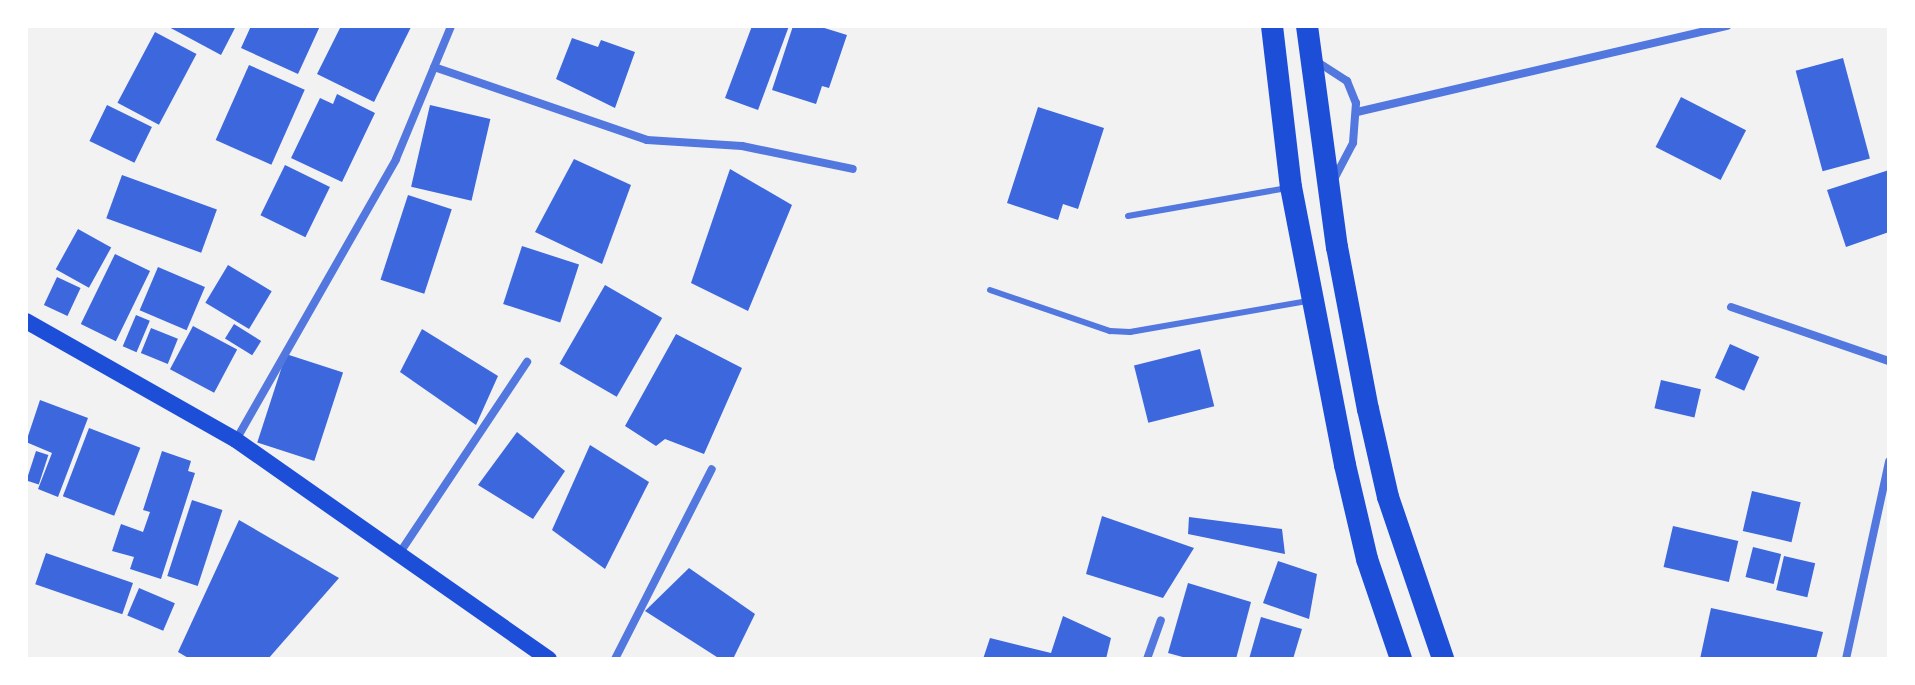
<!DOCTYPE html>
<style>
body{margin:0}
#map{position:relative;width:1915px;height:685px;overflow:hidden;background:#f2f2f2;font-family:"DejaVu Sans",sans-serif}
div>[style]{position:absolute}
[style*='--x']{left:calc(var(--x)*1px);top:calc(var(--y)*1px);width:calc(var(--w)*1px);rotate:calc(var(--a)*1deg)}
.building>*{inset:0;background:#3d67dc;transform-origin:0 0}
.service>*{height:6px;margin:-3px;padding:0 3px;transform-origin:3px;border-radius:3px;background:#5277de}
.minor>*{height:8px;margin:-4px;padding:0 4px;transform-origin:4px;border-radius:4px;background:#5277de}
.secondary>*{height:16px;margin:-8px;padding:0 8px;transform-origin:8px;border-radius:8px;background:#1d4ed8}
.trunk>*{height:22px;margin:-11px;padding:0 11px;transform-origin:11px;border-radius:11px;background:#1d4ed8}
span{translate:-50% -50%;white-space:nowrap;text-align:center;line-height:1.15;-webkit-text-stroke:8px #fff;paint-order:stroke}
.frame{position:absolute;inset:0;border:28px solid #fff;pointer-events:none}
</style>
<div id="map">
<div class="building">
<i style="clip-path:polygon(167px 26px,236px 26px,221px 55px)"></i>
<i style="clip-path:polygon(251px 26px,320px 26px,298px 74px,241px 48px)"></i>
<i style="clip-path:polygon(341px 26px,411px 27px,374px 102px,317px 74px)"></i>
<i style="clip-path:polygon(752px 26px,789px 26px,758px 110px,725px 98px)"></i>
<i style="clip-path:polygon(793px 26px,818px 26px,847px 35px,829px 88px,822px 86px,816px 104px,772px 90px)"></i>
<i style="left:155px;top:32px;width:47px;height:80px;rotate:28deg"></i>
<i style="clip-path:polygon(572px 38px,598px 47px,601px 40px,635px 52px,615px 108px,556px 79px)"></i>
<i style="left:1843px;top:58px;width:104px;height:49px;rotate:75deg"></i>
<i style="left:249px;top:65px;width:61px;height:82px;rotate:24deg"></i>
<i style="clip-path:polygon(337px 94px,375px 113px,342px 182px,291px 158px,320px 98px,333px 104px)"></i>
<i style="left:1681px;top:97px;width:73px;height:56px;rotate:27deg"></i>
<i style="left:107px;top:105px;width:50px;height:40px;rotate:26deg"></i>
<i style="left:430px;top:105px;width:62px;height:84px;rotate:13deg"></i>
<i style="clip-path:polygon(1038px 107px,1104px 128px,1078px 209px,1063px 204px,1058px 220px,1007px 203px)"></i>
<i style="clip-path:polygon(574px 159px,631px 185px,602px 264px,535px 232px)"></i>
<i style="left:285px;top:165px;width:50px;height:56px;rotate:26deg"></i>
<i style="clip-path:polygon(730px 169px,792px 205px,748px 311px,691px 283px)"></i>
<i style="clip-path:polygon(1889px 170px,1889px 232px,1846px 247px,1827px 190px)"></i>
<i style="left:122px;top:175px;width:101px;height:46px;rotate:20deg"></i>
<i style="left:408px;top:195px;width:46px;height:89px;rotate:18deg"></i>
<i style="left:78px;top:229px;width:38px;height:46px;rotate:29deg"></i>
<i style="left:522px;top:246px;width:60px;height:61px;rotate:18deg"></i>
<i style="left:115px;top:254px;width:39px;height:78px;rotate:26deg"></i>
<i style="left:228px;top:265px;width:51px;height:44px;rotate:31deg"></i>
<i style="left:158px;top:267px;width:51px;height:47px;rotate:23deg"></i>
<i style="left:57px;top:277px;width:26px;height:31px;rotate:25deg"></i>
<i style="left:605px;top:285px;width:66px;height:91px;rotate:30deg"></i>
<i style="left:136px;top:315px;width:15px;height:34px;rotate:23deg"></i>
<i style="left:234px;top:324px;width:32px;height:17px;rotate:32deg"></i>
<i style="left:193px;top:326px;width:50px;height:49px;rotate:28deg"></i>
<i style="left:151px;top:328px;width:29px;height:27px;rotate:22deg"></i>
<i style="clip-path:polygon(422px 329px,498px 376px,476px 425px,400px 372px)"></i>
<i style="clip-path:polygon(676px 334px,742px 368px,704px 454px,665px 439px,656px 446px,625px 426px)"></i>
<i style="left:1730px;top:344px;width:32px;height:37px;rotate:24deg"></i>
<i style="left:1200px;top:349px;width:59px;height:68px;rotate:76deg"></i>
<i style="left:286px;top:354px;width:60px;height:93px;rotate:18deg"></i>
<i style="left:1661px;top:380px;width:41px;height:29px;rotate:13deg"></i>
<i style="clip-path:polygon(40px 400px,88px 418px,58px 497px,38px 489px,52px 453px,26px 442px)"></i>
<i style="left:89px;top:428px;width:55px;height:73px;rotate:21deg"></i>
<i style="clip-path:polygon(517px 432px,565px 471px,533px 519px,478px 485px)"></i>
<i style="clip-path:polygon(590px 445px,649px 482px,605px 569px,552px 530px)"></i>
<i style="left:36px;top:451px;width:13px;height:31px;rotate:18deg"></i>
<i style="clip-path:polygon(162px 451px,191px 461px,188px 471px,195px 473px,161px 579px,130px 569px,134px 557px,112px 551px,121px 524px,143px 532px,150px 512px,143px 510px)"></i>
<i style="left:1752px;top:491px;width:50px;height:41px;rotate:13deg"></i>
<i style="left:192px;top:500px;width:32px;height:80px;rotate:18deg"></i>
<i style="clip-path:polygon(1102px 516px,1194px 548px,1163px 598px,1086px 574px)"></i>
<i style="clip-path:polygon(1189px 517px,1282px 529px,1285px 554px,1188px 534px)"></i>
<i style="clip-path:polygon(239px 520px,339px 578px,268px 659px,190px 659px,178px 652px)"></i>
<i style="left:1673px;top:526px;width:67px;height:42px;rotate:13deg"></i>
<i style="left:1753px;top:547px;width:29px;height:31px;rotate:14deg"></i>
<i style="left:46px;top:553px;width:92px;height:33px;rotate:19deg"></i>
<i style="left:1784px;top:556px;width:32px;height:35px;rotate:13deg"></i>
<i style="clip-path:polygon(1278px 561px,1317px 574px,1309px 619px,1263px 603px)"></i>
<i style="clip-path:polygon(689px 568px,755px 614px,733px 659px,720px 659px,645px 611px)"></i>
<i style="clip-path:polygon(1188px 583px,1251px 602px,1236px 659px,1190px 659px,1168px 653px)"></i>
<i style="left:139px;top:588px;width:39px;height:30px;rotate:23deg"></i>
<i style="clip-path:polygon(1711px 608px,1823px 632px,1816px 659px,1700px 659px)"></i>
<i style="clip-path:polygon(1063px 616px,1111px 638px,1106px 659px,983px 659px,990px 638px,1051px 653px)"></i>
<i style="clip-path:polygon(1261px 617px,1302px 629px,1293px 659px,1249px 659px)"></i>
</div>
<div class="service">
<i style="--x:1128;--y:216;--w:160;--a:-10"></i>
<i style="--x:990;--y:290;--w:127;--a:18.9"></i>
<i style="--x:1110;--y:331;--w:20;--a:3"></i>
<i style="--x:1130;--y:332;--w:181;--a:-9.9"></i>
</div>
<div class="minor">
<i style="--x:1316;--y:61;--w:37;--a:33"></i>
<i style="--x:1347;--y:81;--w:24;--a:68"></i>
<i style="--x:1356;--y:103;--w:40;--a:94.3"></i>
<i style="--x:1353;--y:143;--w:41;--a:117.8"></i>
<i style="--x:434;--y:67;--w:225;--a:18.9"></i>
<i style="--x:647;--y:140;--w:95;--a:3.6"></i>
<i style="--x:742;--y:146;--w:113;--a:11.7"></i>
<i style="--x:1357;--y:112;--w:380;--a:-13.1"></i>
<i style="--x:1731;--y:307;--w:167;--a:18.9"></i>
<i style="--x:236;--y:440;--w:323;--a:-60.3"></i>
<i style="--x:396;--y:159;--w:144;--a:-67.5"></i>
<i style="--x:399;--y:554;--w:231;--a:-56.3"></i>
<i style="--x:615;--y:659;--w:213;--a:-63"></i>
<i style="--x:1147;--y:659;--w:41;--a:-70.3"></i>
<i style="--x:1846;--y:659;--w:202;--a:-77.7"></i>
</div>
<div class="secondary">
<i style="--x:26;--y:321;--w:241;--a:29.5"></i>
<i style="--x:236;--y:440;--w:382;--a:35"></i>
</div>
<div class="trunk">
<i style="--x:1272;--y:26;--w:162;--a:83.3"></i>
<i style="--x:1291;--y:187;--w:283;--a:79"></i>
<i style="--x:1345;--y:465;--w:97;--a:76.8"></i>
<i style="--x:1367;--y:559;--w:106;--a:71.2"></i>
<i style="--x:1307;--y:26;--w:223;--a:82.3"></i>
<i style="--x:1337;--y:247;--w:165;--a:79.2"></i>
<i style="--x:1368;--y:409;--w:90;--a:77.2"></i>
<i style="--x:1388;--y:497;--w:171;--a:71.2"></i>
</div>
<div class="frame"></div>
</div>
